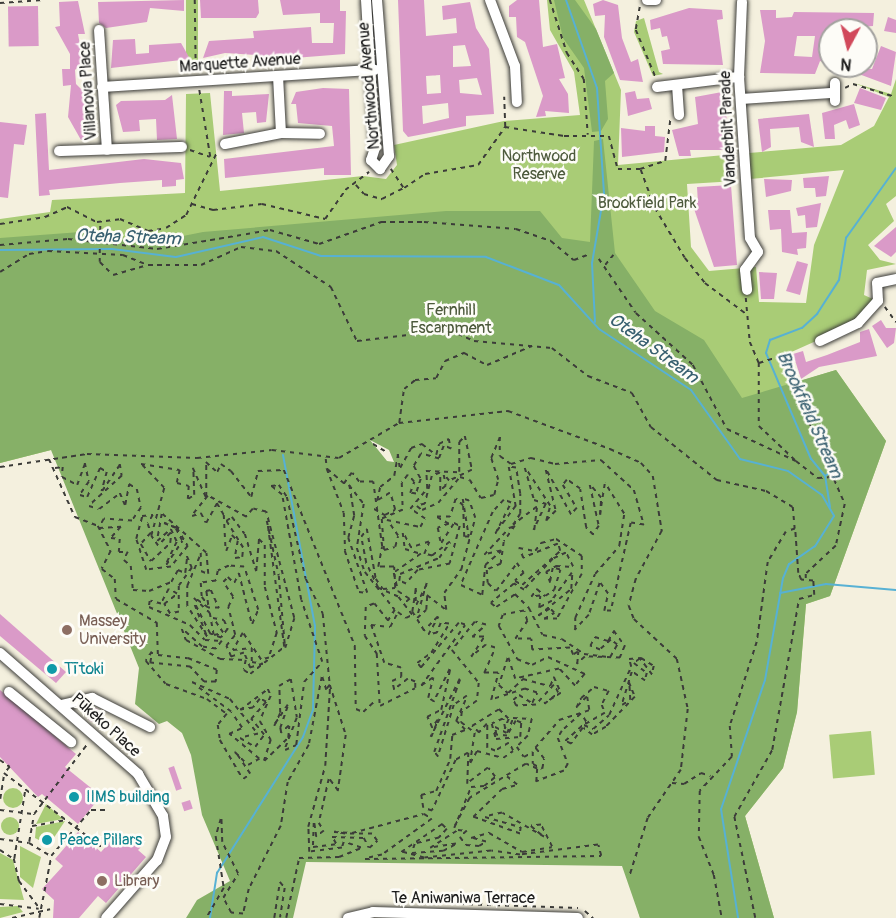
<!DOCTYPE html>
<meta charset="utf-8">
<style>
body{margin:0}
#map{position:relative;width:896px;height:918px;overflow:hidden;background:#f4f0de;font-family:Pangolin,sans-serif}
div>[style]{position:absolute}
[style*='--x']{left:calc(var(--x)*1px);top:calc(var(--y)*1px);width:calc(var(--w)*1px);rotate:calc(var(--a)*1deg)}
.green>*{inset:0;background:#a9cc76;transform-origin:0 0}
.round{border-radius:50%}
.forest>*{inset:0;background:#86b067}
.stream>*{height:2px;margin:-1px;padding:0 1px;transform-origin:1px;border-radius:1px;background:#57b1d4}
.building>*{inset:0;background:#da9ac8;transform-origin:0 0}
.path>*{height:1.5px;margin-top:-0.75px;transform-origin:0;background:repeating-linear-gradient(90deg,#3c3c39 0 4.5px,transparent 0 9px)}
.roads{filter:drop-shadow(0 0 2px #3c3c39) drop-shadow(0 0 2px #3c3c39)}
.minor>*{height:10px;margin:-5px;padding:0 5px;transform-origin:5px;border-radius:5px;background:#fff}
.path-bridge>*{height:1.5px;margin-top:-0.75px;transform-origin:0;background:repeating-linear-gradient(90deg,#3c3c39 0 4.5px,transparent 0 9px)}
.dots>*{width:16px;height:16px;translate:-50% -50%;box-sizing:border-box;border:3px solid #fdfcf7;border-radius:50%}
span{translate:-50% -50%;white-space:nowrap;text-align:center;line-height:1.15;-webkit-text-stroke:5px #fdfcf7;paint-order:stroke}
.street-label{font-size:16px;color:#1c1c1c}
.park-label{font-size:16px;color:#4d5a3c}
.education-label{font-size:16px;color:#785e54}
.left{translate:0 -50%;text-align:left}
.culture-label{font-size:16px;color:#0d838f}
.water-label{font-size:18px;color:#375f6f;font-style:italic}
.north{position:absolute;left:818px;top:18px;width:60px;height:60px;box-sizing:border-box;background:#fdfcf7;border:2px solid #a3a29f;border-radius:50%;rotate:187deg;font-size:16px;font-weight:700;line-height:24px;text-align:center;color:#1c1c1c}
.north::after{content:'';display:block;margin:auto;width:21px;height:27px;background:#d1495b;clip-path:polygon(50% 0,100% 100%,50% 72%,0 100%)}
</style>
<div id="map">
<div class="green">
<i style="left:186px;top:0;width:12px;height:71px"></i>
<i style="clip-path:polygon(547px 0,584px 0,621px 90px,618px 165px,735px 154px,736px 181px,687px 184px,691px 247px,709px 271px,756px 267px,759px 302px,806px 303px,814px 245px,844px 170px,750px 179px,749px 153px,841px 145px,874px 126px,889px 97px,854px 83px,891px 94px,896px 79px,896px 196px,886px 204px,894px 221px,868px 245px,880px 260px,896px 264px,867px 270px,864px 295px,875px 300px,845px 328px,787px 354px,797px 382px,836px 370px,886px 441px,830px 596px,806px 604px,797px 712px,783px 768px,745px 816px,774px 918px,640px 918px,503px 418px,51px 450px,0 463px,0 219px,50px 212px,52px 200px,185px 193px,186px 94px,210px 93px,220px 191px,363px 176px,386px 179px,397px 165px,394px 145px,504px 121px,580px 115px,574px 72px,550px 30px)"></i>
<i style="clip-path:polygon(644px 18px,659px 72px,663px 74px,653px 76px,634px 32px,636px 21px)"></i>
<i style="left:871px;top:731px;width:44px;height:42px;rotate:85deg"></i>
<i class="round" style="left:3px;top:788px;width:20px;height:20px"></i>
<i style="clip-path:polygon(46px 804px,63px 819px,36px 824px)"></i>
<i class="round" style="left:1px;top:817px;width:18px;height:18px"></i>
<i style="clip-path:polygon(65px 821px,49px 845px,35px 838px,36px 827px)"></i>
<i style="clip-path:polygon(20px 846px,41px 857px,33px 888px,20px 877px)"></i>
<i style="clip-path:polygon(0 853px,13px 860px,24px 900px,0 899px)"></i>
<i style="clip-path:polygon(18px 906px,23px 912px,0 918px,0 907px)"></i>
</div>
<div class="forest">
<i style="clip-path:polygon(554px 0,575px 0,596px 29px,614px 73px,605px 81px,608px 119px,601px 131px,592px 132px,584px 68px,563px 38px)"></i>
<i style="clip-path:polygon(evenodd,603px 139px,615px 253px,655px 311px,704px 340px,742px 398px,836px 370px,886px 441px,830px 596px,806px 604px,797px 712px,783px 768px,745px 816px,774px 918px,640px 918px,622px 866px,306px 862px,293px 918px,186px 918px,197px 900px,230px 881px,202px 815px,191px 755px,182px 733px,167px 721px,159px 724px,135px 704px,139px 668px,51px 450px,0 463px,0 238px,94px 231px,148px 243px,203px 232px,446px 211px,540px 211px,562px 238px,590px 242px,594px 141px,603px 139px,370px 440px,389px 450px,394px 462px,387px 461px,370px 440px)"></i>
</div>
<div class="stream">
<i style="--x:566;--y:0;--w:93;--a:70.6"></i>
<i style="--x:597;--y:88;--w:105;--a:86.2"></i>
<i style="--x:604;--y:193;--w:71;--a:99.7"></i>
<i style="--x:592;--y:263;--w:59;--a:87.1"></i>
<i style="--x:0;--y:250;--w:112;--a:-0.5"></i>
<i style="--x:112;--y:249;--w:64;--a:7.1"></i>
<i style="--x:176;--y:257;--w:89;--a:-12.9"></i>
<i style="--x:263;--y:237;--w:61;--a:18.1"></i>
<i style="--x:321;--y:256;--w:165;--a:0.3"></i>
<i style="--x:486;--y:257;--w:78;--a:21"></i>
<i style="--x:559;--y:285;--w:59;--a:47.7"></i>
<i style="--x:599;--y:329;--w:110;--a:33.5"></i>
<i style="--x:691;--y:390;--w:85;--a:54.6"></i>
<i style="--x:740;--y:459;--w:49;--a:14"></i>
<i style="--x:788;--y:471;--w:42;--a:35.2"></i>
<i style="--x:822;--y:495;--w:24;--a:60"></i>
<i style="--x:834;--y:516;--w:36;--a:122"></i>
<i style="--x:815;--y:546;--w:32;--a:145"></i>
<i style="--x:789;--y:564;--w:15;--a:113"></i>
<i style="--x:783;--y:578;--w:104;--a:100"></i>
<i style="--x:765;--y:680;--w:136;--a:108.8"></i>
<i style="--x:721;--y:809;--w:110;--a:81.1"></i>
<i style="--x:825;--y:476;--w:16;--a:-35"></i>
<i style="--x:830;--y:507;--w:31;--a:-99"></i>
<i style="--x:825;--y:476;--w:22;--a:-129"></i>
<i style="--x:811;--y:459;--w:115;--a:-113"></i>
<i style="--x:766;--y:353;--w:14;--a:-73"></i>
<i style="--x:770;--y:340;--w:34;--a:-21"></i>
<i style="--x:802;--y:328;--w:21;--a:-43"></i>
<i style="--x:817;--y:314;--w:40;--a:-57.1"></i>
<i style="--x:839;--y:280;--w:43;--a:-80.5"></i>
<i style="--x:846;--y:238;--w:86;--a:-54.5"></i>
<i style="--x:780;--y:593;--w:47;--a:-11.1"></i>
<i style="--x:826;--y:584;--w:70;--a:4.9"></i>
<i style="--x:210;--y:918;--w:46;--a:-81.2"></i>
<i style="--x:217;--y:873;--w:161;--a:-57.7"></i>
<i style="--x:303;--y:737;--w:30;--a:-70"></i>
<i style="--x:313;--y:709;--w:83;--a:-88.6"></i>
<i style="--x:315;--y:626;--w:174;--a:-100.6"></i>
</div>
<div class="building">
<i style="clip-path:polygon(184px 0,184px 11px,150px 8px,147px 22px,106px 28px,99px 23px,98px 2px)"></i>
<i style="clip-path:polygon(200px 0,258px 0,259px 13px,256px 18px,201px 18px)"></i>
<i style="clip-path:polygon(280px 0,340px 0,340px 11px,346px 11px,345px 54px,256px 61px,256px 55px,225px 53px,203px 58px,209px 41px,254px 38px,253px 31px,311px 27px,312px 43px,333px 43px,334px 23px,320px 23px,320px 13px,283px 15px)"></i>
<i style="clip-path:polygon(evenodd,398px 0,424px 0,426px 36px,457px 33px,456px 18px,443px 20px,442px 6px,470px 2px,476px 28px,489px 49px,494px 114px,466px 116px,466px 126px,408px 137px,403px 131px,398px 0,465px 45px,471px 66px,453px 67px,453px 46px,465px 45px,398px 0,440px 75px,441px 93px,427px 94px,426px 76px,440px 75px,398px 0,477px 78px,482px 95px,460px 93px,459px 80px,477px 78px,398px 0,448px 103px,449px 118px,423px 124px,422px 106px,448px 103px)"></i>
<i style="clip-path:polygon(517px 0,539px 0,543px 47px,557px 44px,565px 78px,559px 79px,568px 94px,569px 113px,545px 111px,546px 116px,536px 117px,543px 96px,525px 42px,517px 37px,516px 17px,509px 17px,509px 6px)"></i>
<i style="clip-path:polygon(603px 0,618px 5px,622px 38px,631px 62px,638px 59px,643px 82px,620px 80px,604px 37px,605px 15px,595px 16px,593px 4px)"></i>
<i style="clip-path:polygon(78px 1px,85px 34px,78px 34px,83px 62px,75px 70px,76px 84px,84px 92px,90px 139px,81px 140px,68px 117px,71px 85px,63px 86px,62px 69px,70px 69px,70px 54px,55px 27px,60px 26px,59px 2px)"></i>
<i style="left:38px;top:6px;width:40px;height:30px;rotate:89deg"></i>
<i style="clip-path:polygon(689px 8px,722px 10px,723px 19px,717px 20px,723px 65px,663px 64px,661px 51px,670px 49px,667px 36px,662px 37px,660px 28px,651px 30px,650px 20px)"></i>
<i style="clip-path:polygon(evenodd,760px 10px,776px 10px,776px 18px,792px 17px,794px 12px,874px 13px,873px 26px,828px 30px,830px 64px,820px 61px,815px 74px,760px 73px,765px 41px,760px 10px,797px 36px,815px 36px,812px 57px,794px 56px,797px 36px)"></i>
<i style="clip-path:polygon(888px 17px,896px 20px,896px 33px,884px 31px)"></i>
<i style="clip-path:polygon(135px 39px,136px 54px,149px 53px,149px 45px,181px 43px,190px 59px,111px 68px,113px 40px)"></i>
<i style="clip-path:polygon(881px 46px,896px 52px,891px 86px,840px 67px,872px 69px)"></i>
<i style="clip-path:polygon(323px 88px,349px 89px,351px 175px,324px 175px,324px 168px,225px 178px,224px 159px,334px 146px,332px 126px,298px 123px,296px 104px,291px 104px,296px 92px)"></i>
<i style="clip-path:polygon(860px 88px,886px 98px,881px 110px,854px 103px)"></i>
<i style="clip-path:polygon(224px 91px,232px 91px,232px 96px,269px 94px,266px 122px,257px 123px,256px 112px,242px 113px,244px 133px,223px 135px)"></i>
<i style="clip-path:polygon(635px 91px,637px 99px,649px 98px,652px 109px,628px 116px,625px 93px)"></i>
<i style="clip-path:polygon(722px 92px,728px 126px,726px 150px,690px 150px,691px 156px,679px 156px,672px 130px,698px 124px,695px 97px)"></i>
<i style="clip-path:polygon(172px 95px,177px 139px,157px 140px,156px 119px,139px 120px,140px 131px,123px 132px,116px 105px,121px 101px,165px 100px)"></i>
<i style="clip-path:polygon(854px 104px,860px 125px,849px 129px,846px 120px,834px 125px,835px 139px,825px 139px,822px 113px)"></i>
<i style="clip-path:polygon(46px 113px,49px 170px,144px 159px,181px 163px,184px 179px,176px 180px,176px 186px,162px 187px,162px 180px,120px 183px,49px 190px,50px 195px,39px 196px,35px 114px)"></i>
<i style="clip-path:polygon(809px 114px,814px 147px,801px 142px,799px 127px,770px 129px,771px 147px,762px 152px,758px 119px)"></i>
<i style="clip-path:polygon(0 122px,27px 125px,24px 145px,14px 144px,8px 198px,0 197px)"></i>
<i style="clip-path:polygon(645px 126px,655px 126px,655px 136px,665px 137px,664px 152px,622px 157px,621px 128px,645px 131px)"></i>
<i style="clip-path:polygon(829px 176px,826px 196px,816px 197px,815px 188px,804px 188px,803px 178px)"></i>
<i style="clip-path:polygon(764px 179px,792px 180px,791px 191px,766px 197px)"></i>
<i style="clip-path:polygon(731px 185px,737px 265px,714px 267px,692px 203px,698px 203px,697px 187px)"></i>
<i style="clip-path:polygon(821px 203px,817px 227px,806px 228px,805px 215px,798px 216px,796px 208px)"></i>
<i style="clip-path:polygon(768px 210px,790px 210px,792px 233px,807px 232px,806px 248px,797px 249px,798px 255px,782px 252px,781px 229px,770px 230px)"></i>
<i style="clip-path:polygon(896px 227px,896px 252px,891px 257px,874px 246px)"></i>
<i style="clip-path:polygon(797px 261px,808px 264px,800px 295px,786px 291px)"></i>
<i style="clip-path:polygon(759px 272px,777px 273px,774px 299px,761px 299px)"></i>
<i style="clip-path:polygon(881px 320px,886px 328px,896px 328px,894px 343px,887px 348px,872px 326px)"></i>
<i style="clip-path:polygon(869px 329px,877px 356px,819px 367px,801px 379px,793px 354px,803px 351px,806px 362px,827px 355px,860px 342px,860px 332px)"></i>
<i style="clip-path:polygon(0 614px,66px 672px,56px 683px,0 636px)"></i>
<i style="clip-path:polygon(0 690px,76px 754px,65px 767px,101px 796px,78px 824px,42px 794px,38px 797px,0 757px)"></i>
<i class="round" style="left:87px;top:708px;width:14px;height:14px"></i>
<i style="left:174px;top:766px;width:24px;height:6px;rotate:71deg"></i>
<i style="left:190px;top:800px;width:9px;height:9px;rotate:72deg"></i>
<i style="clip-path:polygon(78px 832px,101px 852px,118px 833px,142px 846px,138px 850px,146px 857px,106px 903px,98px 896px,79px 918px,53px 918px,54px 900px,42px 889px,63px 866px,55px 859px)"></i>
</div>
<div class="path">
<i style="--x:195;--y:0;--w:72;--a:89.2"></i>
<i style="--x:550;--y:0;--w:56;--a:72.2"></i>
<i style="--x:567;--y:53;--w:31;--a:57"></i>
<i style="--x:584;--y:79;--w:56;--a:85.9"></i>
<i style="--x:0;--y:3;--w:43;--a:-4"></i>
<i style="--x:640;--y:7;--w:23;--a:100"></i>
<i style="--x:636;--y:30;--w:52;--a:67.4"></i>
<i style="--x:845;--y:88;--w:9;--a:-27"></i>
<i style="--x:853;--y:84;--w:41;--a:17.1"></i>
<i style="--x:505;--y:127;--w:60;--a:8.7"></i>
<i style="--x:564;--y:136;--w:45;--a:0"></i>
<i style="--x:609;--y:136;--w:34;--a:75"></i>
<i style="--x:618;--y:169;--w:22;--a:0"></i>
<i style="--x:640;--y:169;--w:26;--a:-18"></i>
<i style="--x:665;--y:161;--w:41;--a:-83"></i>
<i style="--x:190;--y:150;--w:21;--a:19"></i>
<i style="--x:210;--y:157;--w:68;--a:-99.3"></i>
<i style="--x:391;--y:169;--w:23;--a:56"></i>
<i style="--x:404;--y:188;--w:25;--a:-34"></i>
<i style="--x:425;--y:174;--w:54;--a:-9.6"></i>
<i style="--x:478;--y:165;--w:47;--a:-54.6"></i>
<i style="--x:505;--y:127;--w:30;--a:-92"></i>
<i style="--x:641;--y:170;--w:40;--a:69.8"></i>
<i style="--x:655;--y:208;--w:58;--a:59"></i>
<i style="--x:685;--y:258;--w:32;--a:51"></i>
<i style="--x:705;--y:283;--w:50;--a:36.9"></i>
<i style="--x:356;--y:185;--w:12;--a:48"></i>
<i style="--x:364;--y:194;--w:19;--a:16"></i>
<i style="--x:382;--y:199;--w:25;--a:-27"></i>
<i style="--x:192;--y:204;--w:22;--a:16"></i>
<i style="--x:213;--y:210;--w:49;--a:-7"></i>
<i style="--x:262;--y:204;--w:65;--a:13.4"></i>
<i style="--x:325;--y:219;--w:35;--a:-55"></i>
<i style="--x:345;--y:190;--w:30;--a:-37"></i>
<i style="--x:0;--y:224;--w:46;--a:-8.8"></i>
<i style="--x:45;--y:217;--w:24;--a:-24"></i>
<i style="--x:67;--y:207;--w:34;--a:27"></i>
<i style="--x:97;--y:222;--w:23;--a:-7"></i>
<i style="--x:120;--y:219;--w:30;--a:23"></i>
<i style="--x:148;--y:231;--w:18;--a:-9"></i>
<i style="--x:166;--y:228;--w:24;--a:-33"></i>
<i style="--x:186;--y:215;--w:72;--a:-63.8"></i>
<i style="--x:100;--y:231;--w:8;--a:-90"></i>
<i style="--x:0;--y:245;--w:68;--a:-5"></i>
<i style="--x:68;--y:239;--w:90;--a:6.4"></i>
<i style="--x:157;--y:249;--w:115;--a:-9.5"></i>
<i style="--x:270;--y:230;--w:51;--a:15.9"></i>
<i style="--x:319;--y:244;--w:66;--a:-19.5"></i>
<i style="--x:381;--y:222;--w:43;--a:0"></i>
<i style="--x:424;--y:222;--w:92;--a:4.4"></i>
<i style="--x:516;--y:229;--w:37;--a:19"></i>
<i style="--x:551;--y:241;--w:30;--a:40"></i>
<i style="--x:574;--y:260;--w:14;--a:-21"></i>
<i style="--x:599;--y:259;--w:65;--a:55.6"></i>
<i style="--x:636;--y:313;--w:77;--a:42.4"></i>
<i style="--x:693;--y:365;--w:72;--a:62"></i>
<i style="--x:727;--y:429;--w:76;--a:24.9"></i>
<i style="--x:796;--y:461;--w:28;--a:38"></i>
<i style="--x:818;--y:478;--w:14;--a:-4"></i>
<i style="--x:100;--y:262;--w:18;--a:45"></i>
<i style="--x:113;--y:275;--w:36;--a:-16"></i>
<i style="--x:148;--y:265;--w:53;--a:0"></i>
<i style="--x:201;--y:265;--w:44;--a:-24.2"></i>
<i style="--x:241;--y:247;--w:35;--a:7"></i>
<i style="--x:276;--y:251;--w:66;--a:33.2"></i>
<i style="--x:331;--y:287;--w:60;--a:64.3"></i>
<i style="--x:357;--y:341;--w:94;--a:-6.7"></i>
<i style="--x:450;--y:330;--w:26;--a:25"></i>
<i style="--x:474;--y:341;--w:78;--a:5.1"></i>
<i style="--x:552;--y:348;--w:46;--a:37.9"></i>
<i style="--x:588;--y:376;--w:47;--a:21.1"></i>
<i style="--x:632;--y:393;--w:39;--a:61"></i>
<i style="--x:651;--y:427;--w:85;--a:38.8"></i>
<i style="--x:717;--y:480;--w:50;--a:12.7"></i>
<i style="--x:766;--y:491;--w:31;--a:31"></i>
<i style="--x:793;--y:507;--w:22;--a:85"></i>
<i style="--x:795;--y:529;--w:9;--a:162"></i>
<i style="--x:786;--y:532;--w:35;--a:121"></i>
<i style="--x:768;--y:562;--w:81;--a:97.8"></i>
<i style="--x:757;--y:642;--w:88;--a:107.8"></i>
<i style="--x:730;--y:726;--w:31;--a:86"></i>
<i style="--x:732;--y:757;--w:47;--a:133.3"></i>
<i style="--x:700;--y:791;--w:46;--a:91.2"></i>
<i style="--x:699;--y:837;--w:41;--a:68.5"></i>
<i style="--x:714;--y:875;--w:44;--a:79.5"></i>
<i style="--x:605;--y:265;--w:13;--a:-51"></i>
<i style="--x:0;--y:272;--w:34;--a:-32"></i>
<i style="--x:29;--y:254;--w:19;--a:-9"></i>
<i style="--x:48;--y:251;--w:75;--a:3.1"></i>
<i style="--x:123;--y:255;--w:27;--a:22"></i>
<i style="--x:746;--y:298;--w:44;--a:84.8"></i>
<i style="--x:750;--y:342;--w:23;--a:67"></i>
<i style="--x:759;--y:363;--w:63;--a:90"></i>
<i style="--x:759;--y:426;--w:51;--a:43.4"></i>
<i style="--x:885;--y:307;--w:19;--a:54"></i>
<i style="--x:759;--y:363;--w:22;--a:-18"></i>
<i style="--x:780;--y:356;--w:162;--a:66.3"></i>
<i style="--x:845;--y:504;--w:43;--a:102.1"></i>
<i style="--x:836;--y:546;--w:41;--a:137"></i>
<i style="--x:806;--y:574;--w:6;--a:90"></i>
<i style="--x:399;--y:423;--w:110;--a:-6.3"></i>
<i style="--x:508;--y:411;--w:109;--a:20.4"></i>
<i style="--x:610;--y:449;--w:34;--a:24"></i>
<i style="--x:641;--y:463;--w:18;--a:47"></i>
<i style="--x:653;--y:476;--w:56;--a:80.7"></i>
<i style="--x:662;--y:531;--w:55;--a:118.4"></i>
<i style="--x:636;--y:579;--w:28;--a:105"></i>
<i style="--x:629;--y:606;--w:14;--a:69"></i>
<i style="--x:634;--y:619;--w:59;--a:42.9"></i>
<i style="--x:677;--y:659;--w:51;--a:77.6"></i>
<i style="--x:688;--y:709;--w:61;--a:96.5"></i>
<i style="--x:681;--y:770;--w:58;--a:124.5"></i>
<i style="--x:648;--y:818;--w:60;--a:107.5"></i>
<i style="--x:373;--y:444;--w:17;--a:31"></i>
<i style="--x:49;--y:459;--w:64;--a:65.9"></i>
<i style="--x:75;--y:517;--w:25;--a:21"></i>
<i style="--x:98;--y:526;--w:28;--a:63"></i>
<i style="--x:111;--y:551;--w:20;--a:117"></i>
<i style="--x:102;--y:569;--w:16;--a:38"></i>
<i style="--x:115;--y:579;--w:20;--a:87"></i>
<i style="--x:116;--y:599;--w:48;--a:30.3"></i>
<i style="--x:157;--y:623;--w:32;--a:88"></i>
<i style="--x:158;--y:655;--w:30;--a:6"></i>
<i style="--x:188;--y:658;--w:31;--a:22"></i>
<i style="--x:217;--y:670;--w:12;--a:95"></i>
<i style="--x:216;--y:682;--w:12;--a:180"></i>
<i style="--x:204;--y:682;--w:21;--a:-133"></i>
<i style="--x:190;--y:667;--w:40;--a:-174.3"></i>
<i style="--x:150;--y:663;--w:11;--a:-80"></i>
<i style="--x:152;--y:652;--w:11;--a:124"></i>
<i style="--x:146;--y:661;--w:30;--a:49"></i>
<i style="--x:166;--y:684;--w:44;--a:20.1"></i>
<i style="--x:207;--y:699;--w:25;--a:37"></i>
<i style="--x:227;--y:714;--w:14;--a:129"></i>
<i style="--x:218;--y:725;--w:15;--a:82"></i>
<i style="--x:220;--y:740;--w:45;--a:59.5"></i>
<i style="--x:243;--y:779;--w:9;--a:-36"></i>
<i style="--x:250;--y:774;--w:27;--a:-124"></i>
<i style="--x:235;--y:752;--w:18;--a:45"></i>
<i style="--x:248;--y:765;--w:13;--a:-29"></i>
<i style="--x:259;--y:759;--w:39;--a:-140"></i>
<i style="--x:229;--y:734;--w:14;--a:-25"></i>
<i style="--x:242;--y:728;--w:19;--a:-125"></i>
<i style="--x:231;--y:712;--w:44;--a:-143.4"></i>
<i style="--x:326;--y:459;--w:10;--a:84"></i>
<i style="--x:327;--y:469;--w:47;--a:68.9"></i>
<i style="--x:344;--y:513;--w:38;--a:88"></i>
<i style="--x:345;--y:551;--w:43;--a:71.1"></i>
<i style="--x:359;--y:592;--w:8;--a:7"></i>
<i style="--x:367;--y:593;--w:58;--a:-109.1"></i>
<i style="--x:348;--y:538;--w:23;--a:-75"></i>
<i style="--x:354;--y:516;--w:31;--a:-99"></i>
<i style="--x:349;--y:485;--w:24;--a:52"></i>
<i style="--x:364;--y:504;--w:45;--a:99"></i>
<i style="--x:357;--y:548;--w:25;--a:72"></i>
<i style="--x:365;--y:572;--w:48;--a:51.7"></i>
<i style="--x:395;--y:610;--w:13;--a:122"></i>
<i style="--x:388;--y:621;--w:22;--a:-129"></i>
<i style="--x:374;--y:604;--w:9;--a:159"></i>
<i style="--x:366;--y:607;--w:29;--a:92"></i>
<i style="--x:365;--y:636;--w:22;--a:56"></i>
<i style="--x:377;--y:654;--w:52;--a:86.7"></i>
<i style="--x:380;--y:706;--w:39;--a:-27"></i>
<i style="--x:415;--y:688;--w:6;--a:-90"></i>
<i style="--x:415;--y:682;--w:8;--a:-157"></i>
<i style="--x:408;--y:679;--w:18;--a:142"></i>
<i style="--x:394;--y:690;--w:9;--a:-103"></i>
<i style="--x:392;--y:681;--w:10;--a:-24"></i>
<i style="--x:401;--y:677;--w:9;--a:-90"></i>
<i style="--x:401;--y:668;--w:18;--a:-164"></i>
<i style="--x:384;--y:663;--w:40;--a:-108.9"></i>
<i style="--x:371;--y:625;--w:19;--a:6"></i>
<i style="--x:390;--y:627;--w:17;--a:-62"></i>
<i style="--x:398;--y:612;--w:10;--a:37"></i>
<i style="--x:406;--y:618;--w:7;--a:-27"></i>
<i style="--x:412;--y:615;--w:23;--a:-128"></i>
<i style="--x:398;--y:597;--w:22;--a:-156"></i>
<i style="--x:378;--y:588;--w:28;--a:-116"></i>
<i style="--x:366;--y:563;--w:26;--a:-101"></i>
<i style="--x:361;--y:537;--w:10;--a:-53"></i>
<i style="--x:367;--y:529;--w:51;--a:79.8"></i>
<i style="--x:376;--y:579;--w:12;--a:55"></i>
<i style="--x:383;--y:589;--w:12;--a:-5"></i>
<i style="--x:395;--y:588;--w:21;--a:-93"></i>
<i style="--x:394;--y:567;--w:16;--a:180"></i>
<i style="--x:378;--y:567;--w:20;--a:-79"></i>
<i style="--x:382;--y:547;--w:66;--a:-97.9"></i>
<i style="--x:373;--y:482;--w:14;--a:180"></i>
<i style="--x:359;--y:482;--w:11;--a:-128"></i>
<i style="--x:352;--y:473;--w:14;--a:126"></i>
<i style="--x:344;--y:484;--w:23;--a:-139"></i>
<i style="--x:0;--y:467;--w:88;--a:-8.5"></i>
<i style="--x:87;--y:454;--w:110;--a:2.1"></i>
<i style="--x:197;--y:458;--w:75;--a:-6.1"></i>
<i style="--x:272;--y:450;--w:67;--a:6.8"></i>
<i style="--x:339;--y:458;--w:69;--a:-30.3"></i>
<i style="--x:399;--y:423;--w:34;--a:-82"></i>
<i style="--x:404;--y:389;--w:14;--a:-39"></i>
<i style="--x:415;--y:380;--w:21;--a:-5"></i>
<i style="--x:436;--y:378;--w:19;--a:-62"></i>
<i style="--x:445;--y:361;--w:21;--a:-23"></i>
<i style="--x:464;--y:353;--w:26;--a:28"></i>
<i style="--x:487;--y:365;--w:49;--a:-22.9"></i>
<i style="--x:55;--y:468;--w:8;--a:-7"></i>
<i style="--x:63;--y:467;--w:10;--a:96"></i>
<i style="--x:62;--y:477;--w:17;--a:28"></i>
<i style="--x:77;--y:485;--w:23;--a:-70"></i>
<i style="--x:85;--y:463;--w:19;--a:78"></i>
<i style="--x:89;--y:482;--w:16;--a:125"></i>
<i style="--x:80;--y:495;--w:7;--a:16"></i>
<i style="--x:87;--y:497;--w:32;--a:-66"></i>
<i style="--x:100;--y:468;--w:8;--a:30"></i>
<i style="--x:107;--y:472;--w:20;--a:105"></i>
<i style="--x:102;--y:491;--w:32;--a:-56"></i>
<i style="--x:120;--y:464;--w:12;--a:81"></i>
<i style="--x:122;--y:476;--w:45;--a:137.7"></i>
<i style="--x:89;--y:506;--w:10;--a:17"></i>
<i style="--x:99;--y:509;--w:26;--a:-37"></i>
<i style="--x:120;--y:493;--w:13;--a:67"></i>
<i style="--x:125;--y:505;--w:21;--a:-79"></i>
<i style="--x:129;--y:484;--w:9;--a:32"></i>
<i style="--x:137;--y:489;--w:19;--a:78"></i>
<i style="--x:141;--y:508;--w:16;--a:125"></i>
<i style="--x:132;--y:521;--w:28;--a:-176"></i>
<i style="--x:104;--y:519;--w:10;--a:119"></i>
<i style="--x:99;--y:528;--w:22;--a:-3"></i>
<i style="--x:121;--y:527;--w:15;--a:132"></i>
<i style="--x:111;--y:538;--w:9;--a:6"></i>
<i style="--x:120;--y:539;--w:13;--a:94"></i>
<i style="--x:119;--y:552;--w:9;--a:0"></i>
<i style="--x:128;--y:552;--w:9;--a:117"></i>
<i style="--x:124;--y:560;--w:9;--a:41"></i>
<i style="--x:131;--y:566;--w:24;--a:85"></i>
<i style="--x:133;--y:590;--w:16;--a:4"></i>
<i style="--x:149;--y:591;--w:24;--a:-22"></i>
<i style="--x:171;--y:582;--w:14;--a:-60"></i>
<i style="--x:178;--y:570;--w:8;--a:23"></i>
<i style="--x:185;--y:573;--w:17;--a:-83"></i>
<i style="--x:187;--y:556;--w:13;--a:67"></i>
<i style="--x:192;--y:568;--w:22;--a:126"></i>
<i style="--x:179;--y:586;--w:26;--a:90"></i>
<i style="--x:179;--y:612;--w:9;--a:167"></i>
<i style="--x:170;--y:614;--w:12;--a:-121"></i>
<i style="--x:164;--y:604;--w:16;--a:-38"></i>
<i style="--x:177;--y:594;--w:9;--a:-148"></i>
<i style="--x:169;--y:589;--w:17;--a:118"></i>
<i style="--x:161;--y:604;--w:11;--a:-165"></i>
<i style="--x:150;--y:601;--w:6;--a:99"></i>
<i style="--x:149;--y:607;--w:45;--a:23.7"></i>
<i style="--x:190;--y:625;--w:21;--a:45"></i>
<i style="--x:205;--y:640;--w:17;--a:3"></i>
<i style="--x:222;--y:641;--w:10;--a:127"></i>
<i style="--x:216;--y:649;--w:14;--a:-172"></i>
<i style="--x:202;--y:647;--w:27;--a:-138"></i>
<i style="--x:182;--y:629;--w:12;--a:70"></i>
<i style="--x:186;--y:640;--w:39;--a:29"></i>
<i style="--x:220;--y:659;--w:26;--a:2"></i>
<i style="--x:246;--y:660;--w:10;--a:101"></i>
<i style="--x:244;--y:670;--w:7;--a:34"></i>
<i style="--x:250;--y:674;--w:43;--a:-38.5"></i>
<i style="--x:284;--y:647;--w:127;--a:-97.7"></i>
<i style="--x:267;--y:521;--w:56;--a:77.7"></i>
<i style="--x:279;--y:576;--w:68;--a:85"></i>
<i style="--x:374;--y:509;--w:13;--a:29"></i>
<i style="--x:385;--y:515;--w:11;--a:-27"></i>
<i style="--x:395;--y:510;--w:18;--a:-106"></i>
<i style="--x:390;--y:493;--w:15;--a:148"></i>
<i style="--x:377;--y:501;--w:14;--a:-78"></i>
<i style="--x:380;--y:487;--w:18;--a:-38"></i>
<i style="--x:394;--y:476;--w:22;--a:-80"></i>
<i style="--x:398;--y:454;--w:14;--a:82"></i>
<i style="--x:400;--y:468;--w:23;--a:-61"></i>
<i style="--x:411;--y:448;--w:12;--a:-20"></i>
<i style="--x:422;--y:444;--w:18;--a:38"></i>
<i style="--x:436;--y:455;--w:11;--a:-75"></i>
<i style="--x:439;--y:444;--w:11;--a:-27"></i>
<i style="--x:449;--y:439;--w:10;--a:79"></i>
<i style="--x:451;--y:449;--w:8;--a:-157"></i>
<i style="--x:444;--y:446;--w:14;--a:111"></i>
<i style="--x:439;--y:459;--w:19;--a:-164"></i>
<i style="--x:421;--y:454;--w:14;--a:120"></i>
<i style="--x:414;--y:466;--w:15;--a:62"></i>
<i style="--x:421;--y:479;--w:16;--a:108"></i>
<i style="--x:416;--y:494;--w:6;--a:-171"></i>
<i style="--x:410;--y:493;--w:12;--a:-70"></i>
<i style="--x:414;--y:482;--w:9;--a:-131"></i>
<i style="--x:408;--y:475;--w:10;--a:127"></i>
<i style="--x:402;--y:483;--w:27;--a:88"></i>
<i style="--x:403;--y:510;--w:23;--a:157"></i>
<i style="--x:382;--y:519;--w:31;--a:86"></i>
<i style="--x:384;--y:550;--w:11;--a:-15"></i>
<i style="--x:395;--y:547;--w:11;--a:-75"></i>
<i style="--x:398;--y:536;--w:19;--a:-125"></i>
<i style="--x:387;--y:520;--w:34;--a:12"></i>
<i style="--x:420;--y:527;--w:9;--a:-58"></i>
<i style="--x:425;--y:519;--w:18;--a:-146"></i>
<i style="--x:410;--y:509;--w:26;--a:-50"></i>
<i style="--x:427;--y:489;--w:18;--a:-93"></i>
<i style="--x:426;--y:471;--w:33;--a:2"></i>
<i style="--x:459;--y:472;--w:30;--a:-90"></i>
<i style="--x:459;--y:442;--w:8;--a:-45"></i>
<i style="--x:465;--y:436;--w:35;--a:78"></i>
<i style="--x:472;--y:470;--w:25;--a:154"></i>
<i style="--x:449;--y:481;--w:8;--a:-130"></i>
<i style="--x:444;--y:475;--w:11;--a:80"></i>
<i style="--x:446;--y:486;--w:8;--a:140"></i>
<i style="--x:440;--y:491;--w:18;--a:-90"></i>
<i style="--x:440;--y:473;--w:9;--a:159"></i>
<i style="--x:432;--y:476;--w:29;--a:104"></i>
<i style="--x:425;--y:504;--w:8;--a:166"></i>
<i style="--x:417;--y:506;--w:6;--a:39"></i>
<i style="--x:422;--y:510;--w:17;--a:-24"></i>
<i style="--x:438;--y:503;--w:34;--a:-50"></i>
<i style="--x:460;--y:477;--w:10;--a:17"></i>
<i style="--x:470;--y:480;--w:21;--a:59"></i>
<i style="--x:481;--y:498;--w:13;--a:-13"></i>
<i style="--x:494;--y:495;--w:16;--a:-75"></i>
<i style="--x:498;--y:480;--w:23;--a:-108"></i>
<i style="--x:491;--y:458;--w:23;--a:-67"></i>
<i style="--x:500;--y:437;--w:19;--a:90"></i>
<i style="--x:500;--y:456;--w:14;--a:36"></i>
<i style="--x:511;--y:464;--w:21;--a:-17"></i>
<i style="--x:531;--y:458;--w:25;--a:14"></i>
<i style="--x:555;--y:464;--w:46;--a:-5"></i>
<i style="--x:601;--y:460;--w:45;--a:42.3"></i>
<i style="--x:634;--y:490;--w:36;--a:74"></i>
<i style="--x:644;--y:525;--w:13;--a:-171"></i>
<i style="--x:631;--y:523;--w:90;--a:102.8"></i>
<i style="--x:611;--y:611;--w:7;--a:180"></i>
<i style="--x:604;--y:611;--w:17;--a:-77"></i>
<i style="--x:608;--y:594;--w:14;--a:-126"></i>
<i style="--x:600;--y:583;--w:34;--a:109"></i>
<i style="--x:589;--y:615;--w:21;--a:133"></i>
<i style="--x:575;--y:630;--w:12;--a:-90"></i>
<i style="--x:575;--y:618;--w:48;--a:-65.6"></i>
<i style="--x:595;--y:574;--w:37;--a:-49"></i>
<i style="--x:619;--y:546;--w:32;--a:-81"></i>
<i style="--x:624;--y:514;--w:36;--a:-122"></i>
<i style="--x:605;--y:484;--w:31;--a:99"></i>
<i style="--x:600;--y:515;--w:17;--a:-87"></i>
<i style="--x:601;--y:498;--w:17;--a:-130"></i>
<i style="--x:590;--y:485;--w:42;--a:77.6"></i>
<i style="--x:599;--y:526;--w:11;--a:124"></i>
<i style="--x:593;--y:535;--w:10;--a:-135"></i>
<i style="--x:586;--y:528;--w:39;--a:-99"></i>
<i style="--x:580;--y:489;--w:16;--a:-145"></i>
<i style="--x:567;--y:480;--w:6;--a:129"></i>
<i style="--x:563;--y:485;--w:27;--a:59"></i>
<i style="--x:577;--y:508;--w:9;--a:131"></i>
<i style="--x:571;--y:515;--w:51;--a:-119.1"></i>
<i style="--x:546;--y:470;--w:42;--a:76.3"></i>
<i style="--x:556;--y:511;--w:14;--a:135"></i>
<i style="--x:546;--y:521;--w:16;--a:-75"></i>
<i style="--x:550;--y:506;--w:45;--a:-123.3"></i>
<i style="--x:525;--y:468;--w:33;--a:74"></i>
<i style="--x:534;--y:500;--w:13;--a:18"></i>
<i style="--x:546;--y:504;--w:29;--a:115"></i>
<i style="--x:534;--y:530;--w:23;--a:-83"></i>
<i style="--x:537;--y:507;--w:30;--a:143"></i>
<i style="--x:513;--y:525;--w:13;--a:-58"></i>
<i style="--x:520;--y:514;--w:20;--a:-90"></i>
<i style="--x:520;--y:494;--w:26;--a:-99"></i>
<i style="--x:516;--y:468;--w:7;--a:-172"></i>
<i style="--x:509;--y:467;--w:40;--a:80"></i>
<i style="--x:516;--y:506;--w:35;--a:127"></i>
<i style="--x:495;--y:534;--w:35;--a:-63"></i>
<i style="--x:511;--y:503;--w:8;--a:-157"></i>
<i style="--x:504;--y:500;--w:16;--a:133"></i>
<i style="--x:493;--y:512;--w:80;--a:113.7"></i>
<i style="--x:461;--y:585;--w:23;--a:25"></i>
<i style="--x:482;--y:595;--w:30;--a:-84"></i>
<i style="--x:485;--y:565;--w:21;--a:-41"></i>
<i style="--x:501;--y:551;--w:17;--a:167"></i>
<i style="--x:484;--y:555;--w:37;--a:-47"></i>
<i style="--x:509;--y:528;--w:6;--a:-18"></i>
<i style="--x:515;--y:526;--w:19;--a:125"></i>
<i style="--x:504;--y:542;--w:22;--a:98"></i>
<i style="--x:501;--y:564;--w:15;--a:157"></i>
<i style="--x:487;--y:570;--w:13;--a:86"></i>
<i style="--x:488;--y:583;--w:11;--a:45"></i>
<i style="--x:496;--y:591;--w:35;--a:-53"></i>
<i style="--x:517;--y:563;--w:12;--a:55"></i>
<i style="--x:524;--y:573;--w:12;--a:138"></i>
<i style="--x:515;--y:581;--w:8;--a:30"></i>
<i style="--x:522;--y:585;--w:51;--a:-41.8"></i>
<i style="--x:560;--y:551;--w:7;--a:-106"></i>
<i style="--x:558;--y:544;--w:38;--a:158"></i>
<i style="--x:523;--y:558;--w:11;--a:-112"></i>
<i style="--x:519;--y:548;--w:16;--a:11"></i>
<i style="--x:535;--y:551;--w:10;--a:-53"></i>
<i style="--x:541;--y:543;--w:16;--a:-15"></i>
<i style="--x:556;--y:539;--w:31;--a:33"></i>
<i style="--x:582;--y:556;--w:18;--a:90"></i>
<i style="--x:582;--y:574;--w:51;--a:119.1"></i>
<i style="--x:557;--y:619;--w:13;--a:180"></i>
<i style="--x:544;--y:619;--w:12;--a:-31"></i>
<i style="--x:554;--y:613;--w:6;--a:-135"></i>
<i style="--x:550;--y:609;--w:14;--a:150"></i>
<i style="--x:538;--y:616;--w:43;--a:-39.3"></i>
<i style="--x:571;--y:589;--w:16;--a:-86"></i>
<i style="--x:572;--y:573;--w:34;--a:126"></i>
<i style="--x:552;--y:601;--w:15;--a:152"></i>
<i style="--x:539;--y:608;--w:12;--a:-85"></i>
<i style="--x:540;--y:596;--w:9;--a:174"></i>
<i style="--x:531;--y:597;--w:10;--a:-53"></i>
<i style="--x:537;--y:589;--w:11;--a:41"></i>
<i style="--x:545;--y:596;--w:11;--a:-34"></i>
<i style="--x:554;--y:590;--w:21;--a:-73"></i>
<i style="--x:560;--y:570;--w:7;--a:-164"></i>
<i style="--x:553;--y:568;--w:15;--a:101"></i>
<i style="--x:550;--y:583;--w:12;--a:-110"></i>
<i style="--x:546;--y:572;--w:12;--a:-31"></i>
<i style="--x:556;--y:566;--w:17;--a:3"></i>
<i style="--x:573;--y:567;--w:16;--a:-117"></i>
<i style="--x:566;--y:553;--w:14;--a:155"></i>
<i style="--x:553;--y:559;--w:42;--a:133.1"></i>
<i style="--x:524;--y:590;--w:12;--a:-149"></i>
<i style="--x:514;--y:584;--w:30;--a:140"></i>
<i style="--x:491;--y:603;--w:6;--a:39"></i>
<i style="--x:496;--y:607;--w:23;--a:-34"></i>
<i style="--x:515;--y:594;--w:20;--a:45"></i>
<i style="--x:529;--y:608;--w:30;--a:63"></i>
<i style="--x:543;--y:635;--w:19;--a:12"></i>
<i style="--x:562;--y:639;--w:27;--a:34"></i>
<i style="--x:584;--y:654;--w:26;--a:7"></i>
<i style="--x:610;--y:657;--w:14;--a:-60"></i>
<i style="--x:617;--y:645;--w:8;--a:-140"></i>
<i style="--x:611;--y:640;--w:15;--a:138"></i>
<i style="--x:600;--y:650;--w:11;--a:-158"></i>
<i style="--x:590;--y:646;--w:10;--a:-61"></i>
<i style="--x:595;--y:637;--w:14;--a:17"></i>
<i style="--x:608;--y:641;--w:12;--a:-59"></i>
<i style="--x:614;--y:631;--w:19;--a:54"></i>
<i style="--x:625;--y:646;--w:13;--a:113"></i>
<i style="--x:620;--y:658;--w:35;--a:-178"></i>
<i style="--x:585;--y:657;--w:11;--a:139"></i>
<i style="--x:577;--y:664;--w:12;--a:-85"></i>
<i style="--x:578;--y:652;--w:6;--a:149"></i>
<i style="--x:573;--y:655;--w:8;--a:-113"></i>
<i style="--x:570;--y:648;--w:38;--a:177"></i>
<i style="--x:532;--y:650;--w:11;--a:-95"></i>
<i style="--x:531;--y:639;--w:16;--a:180"></i>
<i style="--x:515;--y:639;--w:22;--a:-56"></i>
<i style="--x:527;--y:621;--w:10;--a:-107"></i>
<i style="--x:524;--y:611;--w:21;--a:169"></i>
<i style="--x:503;--y:615;--w:12;--a:110"></i>
<i style="--x:499;--y:626;--w:38;--a:61"></i>
<i style="--x:517;--y:659;--w:16;--a:22"></i>
<i style="--x:532;--y:665;--w:18;--a:-27"></i>
<i style="--x:548;--y:657;--w:41;--a:24.7"></i>
<i style="--x:585;--y:674;--w:16;--a:130"></i>
<i style="--x:575;--y:686;--w:23;--a:-133"></i>
<i style="--x:559;--y:669;--w:45;--a:167.2"></i>
<i style="--x:515;--y:679;--w:22;--a:-108"></i>
<i style="--x:508;--y:658;--w:28;--a:108"></i>
<i style="--x:499;--y:685;--w:12;--a:42"></i>
<i style="--x:508;--y:693;--w:21;--a:-43"></i>
<i style="--x:523;--y:679;--w:28;--a:15"></i>
<i style="--x:550;--y:686;--w:10;--a:-66"></i>
<i style="--x:554;--y:677;--w:17;--a:66"></i>
<i style="--x:561;--y:693;--w:20;--a:147"></i>
<i style="--x:544;--y:704;--w:18;--a:-38"></i>
<i style="--x:558;--y:693;--w:9;--a:-117"></i>
<i style="--x:554;--y:685;--w:27;--a:132"></i>
<i style="--x:536;--y:705;--w:20;--a:177"></i>
<i style="--x:516;--y:706;--w:7;--a:-117"></i>
<i style="--x:513;--y:700;--w:8;--a:-40"></i>
<i style="--x:519;--y:695;--w:15;--a:32"></i>
<i style="--x:532;--y:703;--w:11;--a:-63"></i>
<i style="--x:537;--y:693;--w:13;--a:-162"></i>
<i style="--x:525;--y:689;--w:36;--a:162"></i>
<i style="--x:491;--y:700;--w:28;--a:-75"></i>
<i style="--x:498;--y:673;--w:14;--a:180"></i>
<i style="--x:484;--y:673;--w:27;--a:-66"></i>
<i style="--x:495;--y:648;--w:9;--a:-162"></i>
<i style="--x:486;--y:645;--w:19;--a:141"></i>
<i style="--x:471;--y:657;--w:24;--a:-57"></i>
<i style="--x:484;--y:637;--w:12;--a:180"></i>
<i style="--x:472;--y:637;--w:18;--a:-41"></i>
<i style="--x:486;--y:625;--w:11;--a:-165"></i>
<i style="--x:475;--y:622;--w:36;--a:129"></i>
<i style="--x:452;--y:650;--w:43;--a:50.7"></i>
<i style="--x:479;--y:683;--w:18;--a:96"></i>
<i style="--x:477;--y:701;--w:19;--a:144"></i>
<i style="--x:462;--y:712;--w:10;--a:96"></i>
<i style="--x:461;--y:722;--w:18;--a:38"></i>
<i style="--x:475;--y:733;--w:30;--a:99"></i>
<i style="--x:470;--y:763;--w:14;--a:-60"></i>
<i style="--x:477;--y:751;--w:27;--a:15"></i>
<i style="--x:503;--y:758;--w:12;--a:-35"></i>
<i style="--x:513;--y:751;--w:9;--a:-117"></i>
<i style="--x:509;--y:743;--w:16;--a:150"></i>
<i style="--x:495;--y:751;--w:9;--a:-159"></i>
<i style="--x:487;--y:748;--w:24;--a:-90"></i>
<i style="--x:487;--y:724;--w:12;--a:132"></i>
<i style="--x:479;--y:733;--w:10;--a:-135"></i>
<i style="--x:472;--y:726;--w:32;--a:-32"></i>
<i style="--x:499;--y:709;--w:14;--a:45"></i>
<i style="--x:509;--y:719;--w:11;--a:112"></i>
<i style="--x:505;--y:729;--w:10;--a:-101"></i>
<i style="--x:503;--y:719;--w:12;--a:156"></i>
<i style="--x:492;--y:724;--w:16;--a:75"></i>
<i style="--x:496;--y:739;--w:24;--a:-5"></i>
<i style="--x:520;--y:737;--w:14;--a:-86"></i>
<i style="--x:521;--y:723;--w:5;--a:-158"></i>
<i style="--x:516;--y:721;--w:17;--a:121"></i>
<i style="--x:507;--y:736;--w:11;--a:-175"></i>
<i style="--x:496;--y:735;--w:8;--a:-97"></i>
<i style="--x:495;--y:727;--w:13;--a:27"></i>
<i style="--x:507;--y:733;--w:16;--a:-68"></i>
<i style="--x:513;--y:718;--w:19;--a:3"></i>
<i style="--x:532;--y:719;--w:17;--a:103"></i>
<i style="--x:528;--y:736;--w:16;--a:135"></i>
<i style="--x:517;--y:747;--w:12;--a:55"></i>
<i style="--x:524;--y:757;--w:10;--a:-29"></i>
<i style="--x:533;--y:752;--w:12;--a:90"></i>
<i style="--x:533;--y:764;--w:10;--a:29"></i>
<i style="--x:542;--y:769;--w:10;--a:-79"></i>
<i style="--x:544;--y:759;--w:14;--a:-129"></i>
<i style="--x:535;--y:748;--w:37;--a:-49"></i>
<i style="--x:559;--y:720;--w:32;--a:-18"></i>
<i style="--x:589;--y:710;--w:13;--a:-99"></i>
<i style="--x:587;--y:697;--w:16;--a:135"></i>
<i style="--x:576;--y:708;--w:11;--a:-63"></i>
<i style="--x:581;--y:698;--w:17;--a:-40"></i>
<i style="--x:594;--y:687;--w:16;--a:15"></i>
<i style="--x:609;--y:691;--w:16;--a:117"></i>
<i style="--x:602;--y:705;--w:9;--a:69"></i>
<i style="--x:605;--y:713;--w:24;--a:150"></i>
<i style="--x:584;--y:725;--w:10;--a:24"></i>
<i style="--x:593;--y:729;--w:21;--a:-41"></i>
<i style="--x:609;--y:715;--w:53;--a:-65.4"></i>
<i style="--x:631;--y:667;--w:8;--a:-104"></i>
<i style="--x:629;--y:659;--w:12;--a:-5"></i>
<i style="--x:641;--y:658;--w:15;--a:32"></i>
<i style="--x:654;--y:666;--w:9;--a:103"></i>
<i style="--x:652;--y:675;--w:20;--a:-127"></i>
<i style="--x:640;--y:659;--w:7;--a:146"></i>
<i style="--x:634;--y:663;--w:16;--a:38"></i>
<i style="--x:647;--y:673;--w:8;--a:104"></i>
<i style="--x:645;--y:681;--w:16;--a:-145"></i>
<i style="--x:632;--y:672;--w:34;--a:107"></i>
<i style="--x:622;--y:705;--w:9;--a:-32"></i>
<i style="--x:630;--y:700;--w:18;--a:-93"></i>
<i style="--x:629;--y:682;--w:16;--a:68"></i>
<i style="--x:635;--y:697;--w:42;--a:134"></i>
<i style="--x:606;--y:727;--w:16;--a:150"></i>
<i style="--x:592;--y:735;--w:11;--a:-142"></i>
<i style="--x:583;--y:728;--w:20;--a:127"></i>
<i style="--x:571;--y:744;--w:7;--a:-153"></i>
<i style="--x:565;--y:741;--w:28;--a:-42"></i>
<i style="--x:586;--y:722;--w:9;--a:-122"></i>
<i style="--x:581;--y:714;--w:25;--a:138"></i>
<i style="--x:562;--y:731;--w:8;--a:120"></i>
<i style="--x:558;--y:738;--w:28;--a:69"></i>
<i style="--x:568;--y:764;--w:8;--a:120"></i>
<i style="--x:564;--y:771;--w:30;--a:159"></i>
<i style="--x:536;--y:782;--w:13;--a:-86"></i>
<i style="--x:537;--y:769;--w:12;--a:-156"></i>
<i style="--x:526;--y:764;--w:66;--a:148.7"></i>
<i style="--x:470;--y:798;--w:34;--a:118"></i>
<i style="--x:454;--y:828;--w:44;--a:-67.5"></i>
<i style="--x:471;--y:787;--w:13;--a:-4"></i>
<i style="--x:484;--y:786;--w:14;--a:-39"></i>
<i style="--x:495;--y:777;--w:11;--a:-128"></i>
<i style="--x:488;--y:768;--w:26;--a:143"></i>
<i style="--x:467;--y:784;--w:31;--a:-88"></i>
<i style="--x:468;--y:753;--w:14;--a:150"></i>
<i style="--x:456;--y:760;--w:56;--a:115.2"></i>
<i style="--x:432;--y:811;--w:9;--a:-162"></i>
<i style="--x:423;--y:808;--w:13;--a:-99"></i>
<i style="--x:421;--y:795;--w:16;--a:-15"></i>
<i style="--x:436;--y:791;--w:35;--a:-66"></i>
<i style="--x:450;--y:759;--w:24;--a:-85"></i>
<i style="--x:452;--y:735;--w:14;--a:-21"></i>
<i style="--x:465;--y:730;--w:13;--a:-135"></i>
<i style="--x:456;--y:721;--w:27;--a:-66"></i>
<i style="--x:467;--y:696;--w:16;--a:145"></i>
<i style="--x:454;--y:705;--w:54;--a:107.1"></i>
<i style="--x:438;--y:757;--w:6;--a:-129"></i>
<i style="--x:434;--y:752;--w:77;--a:-70.4"></i>
<i style="--x:460;--y:679;--w:65;--a:116.6"></i>
<i style="--x:431;--y:737;--w:18;--a:-68"></i>
<i style="--x:438;--y:720;--w:10;--a:127"></i>
<i style="--x:432;--y:728;--w:12;--a:-114"></i>
<i style="--x:427;--y:717;--w:16;--a:-27"></i>
<i style="--x:441;--y:710;--w:42;--a:-77.6"></i>
<i style="--x:450;--y:669;--w:37;--a:116"></i>
<i style="--x:434;--y:702;--w:7;--a:-146"></i>
<i style="--x:428;--y:698;--w:21;--a:-76"></i>
<i style="--x:433;--y:678;--w:14;--a:146"></i>
<i style="--x:421;--y:686;--w:75;--a:-54.2"></i>
<i style="--x:465;--y:625;--w:6;--a:-162"></i>
<i style="--x:459;--y:623;--w:59;--a:130.2"></i>
<i style="--x:421;--y:668;--w:6;--a:-129"></i>
<i style="--x:417;--y:663;--w:17;--a:-36"></i>
<i style="--x:431;--y:653;--w:34;--a:-58"></i>
<i style="--x:449;--y:624;--w:8;--a:-173"></i>
<i style="--x:441;--y:623;--w:11;--a:112"></i>
<i style="--x:437;--y:633;--w:9;--a:167"></i>
<i style="--x:428;--y:635;--w:21;--a:-61"></i>
<i style="--x:438;--y:617;--w:20;--a:135"></i>
<i style="--x:424;--y:631;--w:22;--a:-122"></i>
<i style="--x:412;--y:612;--w:24;--a:-81"></i>
<i style="--x:416;--y:588;--w:17;--a:90"></i>
<i style="--x:416;--y:605;--w:25;--a:-63"></i>
<i style="--x:427;--y:583;--w:36;--a:106"></i>
<i style="--x:417;--y:618;--w:12;--a:-42"></i>
<i style="--x:426;--y:610;--w:15;--a:-86"></i>
<i style="--x:427;--y:595;--w:24;--a:38"></i>
<i style="--x:446;--y:610;--w:17;--a:-97"></i>
<i style="--x:444;--y:593;--w:29;--a:-54"></i>
<i style="--x:461;--y:570;--w:54;--a:-74.9"></i>
<i style="--x:475;--y:518;--w:18;--a:-109"></i>
<i style="--x:469;--y:501;--w:6;--a:-162"></i>
<i style="--x:463;--y:499;--w:38;--a:81"></i>
<i style="--x:469;--y:537;--w:5;--a:180"></i>
<i style="--x:464;--y:537;--w:31;--a:-92"></i>
<i style="--x:463;--y:506;--w:10;--a:-135"></i>
<i style="--x:456;--y:499;--w:19;--a:108"></i>
<i style="--x:450;--y:517;--w:13;--a:180"></i>
<i style="--x:437;--y:517;--w:14;--a:30"></i>
<i style="--x:449;--y:524;--w:12;--a:160"></i>
<i style="--x:438;--y:528;--w:15;--a:79"></i>
<i style="--x:441;--y:543;--w:24;--a:-57"></i>
<i style="--x:454;--y:523;--w:7;--a:27"></i>
<i style="--x:460;--y:526;--w:39;--a:105"></i>
<i style="--x:450;--y:564;--w:33;--a:169"></i>
<i style="--x:418;--y:570;--w:18;--a:131"></i>
<i style="--x:406;--y:584;--w:8;--a:-157"></i>
<i style="--x:399;--y:581;--w:7;--a:-82"></i>
<i style="--x:400;--y:574;--w:42;--a:-22.3"></i>
<i style="--x:439;--y:558;--w:19;--a:-55"></i>
<i style="--x:450;--y:542;--w:23;--a:142"></i>
<i style="--x:432;--y:556;--w:8;--a:-166"></i>
<i style="--x:424;--y:554;--w:13;--a:-67"></i>
<i style="--x:429;--y:542;--w:19;--a:162"></i>
<i style="--x:411;--y:548;--w:17;--a:-118"></i>
<i style="--x:403;--y:533;--w:16;--a:83"></i>
<i style="--x:405;--y:549;--w:17;--a:17"></i>
<i style="--x:421;--y:554;--w:33;--a:145"></i>
<i style="--x:394;--y:573;--w:18;--a:77"></i>
<i style="--x:398;--y:591;--w:14;--a:34"></i>
<i style="--x:410;--y:599;--w:8;--a:140"></i>
<i style="--x:285;--y:648;--w:31;--a:-73"></i>
<i style="--x:294;--y:618;--w:110;--a:-104.8"></i>
<i style="--x:266;--y:512;--w:13;--a:-167"></i>
<i style="--x:253;--y:509;--w:11;--a:131"></i>
<i style="--x:246;--y:517;--w:43;--a:-151.1"></i>
<i style="--x:208;--y:496;--w:26;--a:129"></i>
<i style="--x:192;--y:516;--w:9;--a:-18"></i>
<i style="--x:201;--y:513;--w:11;--a:63"></i>
<i style="--x:206;--y:523;--w:23;--a:-61"></i>
<i style="--x:217;--y:503;--w:14;--a:60"></i>
<i style="--x:224;--y:515;--w:36;--a:87"></i>
<i style="--x:226;--y:551;--w:17;--a:-69"></i>
<i style="--x:232;--y:535;--w:8;--a:45"></i>
<i style="--x:238;--y:541;--w:17;--a:100"></i>
<i style="--x:235;--y:558;--w:7;--a:-8"></i>
<i style="--x:242;--y:557;--w:9;--a:-84"></i>
<i style="--x:243;--y:548;--w:32;--a:-122"></i>
<i style="--x:226;--y:521;--w:7;--a:-34"></i>
<i style="--x:232;--y:517;--w:21;--a:53"></i>
<i style="--x:245;--y:534;--w:39;--a:73"></i>
<i style="--x:256;--y:571;--w:32;--a:-85"></i>
<i style="--x:259;--y:539;--w:8;--a:45"></i>
<i style="--x:265;--y:545;--w:42;--a:90"></i>
<i style="--x:265;--y:587;--w:48;--a:75.4"></i>
<i style="--x:277;--y:633;--w:26;--a:108"></i>
<i style="--x:269;--y:658;--w:8;--a:166"></i>
<i style="--x:261;--y:660;--w:32;--a:-124"></i>
<i style="--x:243;--y:633;--w:20;--a:120"></i>
<i style="--x:233;--y:650;--w:19;--a:-6"></i>
<i style="--x:252;--y:648;--w:14;--a:90"></i>
<i style="--x:252;--y:662;--w:11;--a:10"></i>
<i style="--x:263;--y:664;--w:14;--a:163"></i>
<i style="--x:250;--y:668;--w:16;--a:-112"></i>
<i style="--x:244;--y:653;--w:14;--a:163"></i>
<i style="--x:231;--y:657;--w:12;--a:-114"></i>
<i style="--x:226;--y:646;--w:14;--a:-51"></i>
<i style="--x:235;--y:635;--w:29;--a:-104"></i>
<i style="--x:228;--y:607;--w:11;--a:-63"></i>
<i style="--x:233;--y:597;--w:18;--a:-124"></i>
<i style="--x:223;--y:582;--w:7;--a:-45"></i>
<i style="--x:228;--y:577;--w:8;--a:45"></i>
<i style="--x:234;--y:583;--w:11;--a:-63"></i>
<i style="--x:239;--y:573;--w:53;--a:75.7"></i>
<i style="--x:252;--y:624;--w:15;--a:-67"></i>
<i style="--x:258;--y:610;--w:45;--a:-108"></i>
<i style="--x:244;--y:567;--w:15;--a:-176"></i>
<i style="--x:229;--y:566;--w:12;--a:156"></i>
<i style="--x:218;--y:571;--w:10;--a:101"></i>
<i style="--x:216;--y:581;--w:15;--a:172"></i>
<i style="--x:201;--y:583;--w:14;--a:86"></i>
<i style="--x:202;--y:597;--w:10;--a:53"></i>
<i style="--x:208;--y:605;--w:14;--a:-98"></i>
<i style="--x:206;--y:591;--w:5;--a:-11"></i>
<i style="--x:211;--y:590;--w:20;--a:66"></i>
<i style="--x:219;--y:608;--w:11;--a:180"></i>
<i style="--x:208;--y:608;--w:17;--a:-144"></i>
<i style="--x:194;--y:598;--w:22;--a:43"></i>
<i style="--x:210;--y:613;--w:22;--a:80"></i>
<i style="--x:214;--y:635;--w:9;--a:-13"></i>
<i style="--x:223;--y:633;--w:18;--a:-124"></i>
<i style="--x:213;--y:618;--w:11;--a:10"></i>
<i style="--x:224;--y:620;--w:10;--a:66"></i>
<i style="--x:228;--y:629;--w:11;--a:128"></i>
<i style="--x:221;--y:638;--w:12;--a:-160"></i>
<i style="--x:210;--y:634;--w:33;--a:-117"></i>
<i style="--x:195;--y:605;--w:34;--a:69"></i>
<i style="--x:207;--y:637;--w:37;--a:-123"></i>
<i style="--x:187;--y:606;--w:20;--a:-90"></i>
<i style="--x:187;--y:586;--w:36;--a:-67"></i>
<i style="--x:201;--y:553;--w:18;--a:90"></i>
<i style="--x:201;--y:571;--w:8;--a:23"></i>
<i style="--x:208;--y:574;--w:21;--a:-95"></i>
<i style="--x:206;--y:553;--w:59;--a:-138.4"></i>
<i style="--x:162;--y:514;--w:27;--a:100"></i>
<i style="--x:157;--y:541;--w:18;--a:-41"></i>
<i style="--x:171;--y:529;--w:14;--a:65"></i>
<i style="--x:177;--y:542;--w:25;--a:116"></i>
<i style="--x:166;--y:565;--w:29;--a:-56"></i>
<i style="--x:182;--y:541;--w:15;--a:-118"></i>
<i style="--x:175;--y:528;--w:12;--a:-156"></i>
<i style="--x:164;--y:523;--w:14;--a:21"></i>
<i style="--x:177;--y:528;--w:21;--a:59"></i>
<i style="--x:188;--y:546;--w:27;--a:129"></i>
<i style="--x:171;--y:567;--w:25;--a:173"></i>
<i style="--x:146;--y:570;--w:33;--a:-108"></i>
<i style="--x:136;--y:539;--w:24;--a:-75"></i>
<i style="--x:142;--y:516;--w:11;--a:-5"></i>
<i style="--x:153;--y:515;--w:10;--a:119"></i>
<i style="--x:148;--y:524;--w:9;--a:72"></i>
<i style="--x:151;--y:533;--w:15;--a:132"></i>
<i style="--x:141;--y:544;--w:20;--a:60"></i>
<i style="--x:151;--y:561;--w:26;--a:-43"></i>
<i style="--x:170;--y:543;--w:10;--a:-84"></i>
<i style="--x:171;--y:533;--w:18;--a:135"></i>
<i style="--x:158;--y:546;--w:12;--a:-125"></i>
<i style="--x:151;--y:536;--w:50;--a:-74.8"></i>
<i style="--x:164;--y:488;--w:33;--a:-134"></i>
<i style="--x:141;--y:464;--w:39;--a:9"></i>
<i style="--x:180;--y:470;--w:13;--a:103"></i>
<i style="--x:177;--y:483;--w:12;--a:14"></i>
<i style="--x:189;--y:486;--w:13;--a:94"></i>
<i style="--x:188;--y:499;--w:7;--a:-34"></i>
<i style="--x:194;--y:495;--w:27;--a:-92"></i>
<i style="--x:193;--y:468;--w:32;--a:66"></i>
<i style="--x:206;--y:497;--w:35;--a:-90"></i>
<i style="--x:206;--y:462;--w:15;--a:42"></i>
<i style="--x:217;--y:472;--w:9;--a:-63"></i>
<i style="--x:221;--y:464;--w:12;--a:35"></i>
<i style="--x:231;--y:471;--w:33;--a:52"></i>
<i style="--x:251;--y:497;--w:27;--a:-75"></i>
<i style="--x:258;--y:471;--w:26;--a:-2"></i>
<i style="--x:284;--y:470;--w:190;--a:68"></i>
<i style="--x:355;--y:646;--w:63;--a:89.1"></i>
<i style="--x:356;--y:709;--w:8;--a:23"></i>
<i style="--x:363;--y:712;--w:16;--a:-43"></i>
<i style="--x:192;--y:682;--w:42;--a:24.1"></i>
<i style="--x:230;--y:699;--w:45;--a:51.3"></i>
<i style="--x:258;--y:734;--w:18;--a:167"></i>
<i style="--x:240;--y:738;--w:17;--a:31"></i>
<i style="--x:255;--y:747;--w:15;--a:-53"></i>
<i style="--x:264;--y:735;--w:21;--a:-129"></i>
<i style="--x:251;--y:719;--w:23;--a:-49"></i>
<i style="--x:266;--y:702;--w:7;--a:-153"></i>
<i style="--x:260;--y:699;--w:11;--a:128"></i>
<i style="--x:253;--y:708;--w:13;--a:171"></i>
<i style="--x:240;--y:710;--w:35;--a:-37"></i>
<i style="--x:268;--y:689;--w:8;--a:67"></i>
<i style="--x:271;--y:696;--w:27;--a:114"></i>
<i style="--x:260;--y:721;--w:22;--a:60"></i>
<i style="--x:271;--y:740;--w:22;--a:108"></i>
<i style="--x:264;--y:761;--w:33;--a:-44"></i>
<i style="--x:288;--y:738;--w:12;--a:-85"></i>
<i style="--x:289;--y:726;--w:11;--a:139"></i>
<i style="--x:281;--y:733;--w:5;--a:-101"></i>
<i style="--x:280;--y:728;--w:24;--a:-71"></i>
<i style="--x:288;--y:705;--w:25;--a:124"></i>
<i style="--x:274;--y:726;--w:14;--a:-65"></i>
<i style="--x:280;--y:713;--w:27;--a:-92"></i>
<i style="--x:279;--y:686;--w:14;--a:-30"></i>
<i style="--x:291;--y:679;--w:39;--a:81"></i>
<i style="--x:297;--y:718;--w:34;--a:111"></i>
<i style="--x:285;--y:750;--w:12;--a:-24"></i>
<i style="--x:296;--y:745;--w:64;--a:-82.8"></i>
<i style="--x:304;--y:682;--w:27;--a:-48"></i>
<i style="--x:322;--y:662;--w:65;--a:-108.7"></i>
<i style="--x:301;--y:600;--w:107;--a:-100.3"></i>
<i style="--x:282;--y:495;--w:14;--a:-141"></i>
<i style="--x:271;--y:486;--w:8;--a:-7"></i>
<i style="--x:279;--y:485;--w:14;--a:56"></i>
<i style="--x:287;--y:497;--w:84;--a:77"></i>
<i style="--x:306;--y:579;--w:39;--a:64"></i>
<i style="--x:323;--y:614;--w:71;--a:84.4"></i>
<i style="--x:330;--y:685;--w:6;--a:129"></i>
<i style="--x:326;--y:690;--w:14;--a:-107"></i>
<i style="--x:322;--y:677;--w:69;--a:100.8"></i>
<i style="--x:309;--y:745;--w:43;--a:119.6"></i>
<i style="--x:288;--y:782;--w:45;--a:99"></i>
<i style="--x:281;--y:826;--w:71;--a:116.9"></i>
<i style="--x:249;--y:889;--w:26;--a:103"></i>
<i style="--x:243;--y:914;--w:12;--a:-175"></i>
<i style="--x:231;--y:913;--w:17;--a:-118"></i>
<i style="--x:223;--y:898;--w:28;--a:-58"></i>
<i style="--x:238;--y:874;--w:36;--a:-117"></i>
<i style="--x:222;--y:842;--w:23;--a:-92"></i>
<i style="--x:221;--y:819;--w:19;--a:106"></i>
<i style="--x:216;--y:837;--w:52;--a:81.1"></i>
<i style="--x:224;--y:888;--w:34;--a:120"></i>
<i style="--x:0;--y:760;--w:12;--a:35"></i>
<i style="--x:10;--y:767;--w:8;--a:130"></i>
<i style="--x:672;--y:783;--w:12;--a:5"></i>
<i style="--x:684;--y:784;--w:20;--a:-33"></i>
<i style="--x:701;--y:773;--w:10;--a:17"></i>
<i style="--x:0;--y:799;--w:26;--a:-81"></i>
<i style="--x:4;--y:773;--w:126;--a:37.2"></i>
<i style="--x:0;--y:810;--w:33;--a:7"></i>
<i style="--x:32;--y:826;--w:35;--a:-10"></i>
<i style="--x:0;--y:839;--w:29;--a:8"></i>
<i style="--x:29;--y:843;--w:26;--a:31"></i>
<i style="--x:51;--y:856;--w:61;--a:-49"></i>
<i style="--x:91;--y:810;--w:17;--a:0"></i>
<i style="--x:29;--y:842;--w:28;--a:-80"></i>
<i style="--x:34;--y:814;--w:89;--a:-52.7"></i>
<i style="--x:0;--y:850;--w:17;--a:33"></i>
<i style="--x:14;--y:859;--w:23;--a:77"></i>
<i style="--x:19;--y:881;--w:35;--a:53"></i>
<i style="--x:14;--y:859;--w:70;--a:-80.9"></i>
<i style="--x:0;--y:904;--w:39;--a:7"></i>
<i style="--x:460;--y:904;--w:118;--a:1.9"></i>
<i style="--x:585;--y:911;--w:11;--a:41"></i>
<i style="--x:12;--y:918;--w:39;--a:-13"></i>
<i style="--x:39;--y:918;--w:62;--a:-78.9"></i>
<i style="--x:274;--y:918;--w:36;--a:-81"></i>
<i style="--x:280;--y:882;--w:8;--a:50"></i>
<i style="--x:285;--y:888;--w:30;--a:99"></i>
<i style="--x:286;--y:918;--w:61;--a:-77.8"></i>
<i style="--x:299;--y:858;--w:40;--a:-1.4"></i>
<i style="--x:339;--y:857;--w:24;--a:-22"></i>
<i style="--x:361;--y:848;--w:18;--a:-161"></i>
<i style="--x:344;--y:842;--w:6;--a:108"></i>
<i style="--x:342;--y:848;--w:33;--a:173"></i>
<i style="--x:309;--y:852;--w:25;--a:-92"></i>
<i style="--x:308;--y:827;--w:63;--a:-74.4"></i>
<i style="--x:325;--y:766;--w:81;--a:-86.5"></i>
<i style="--x:330;--y:685;--w:52;--a:72.3"></i>
<i style="--x:346;--y:735;--w:57;--a:98.1"></i>
<i style="--x:338;--y:791;--w:15;--a:-127"></i>
<i style="--x:329;--y:779;--w:45;--a:102.8"></i>
<i style="--x:319;--y:823;--w:9;--a:58"></i>
<i style="--x:324;--y:831;--w:10;--a:143"></i>
<i style="--x:316;--y:837;--w:14;--a:-98"></i>
<i style="--x:314;--y:823;--w:24;--a:92"></i>
<i style="--x:313;--y:847;--w:23;--a:-7"></i>
<i style="--x:336;--y:844;--w:8;--a:-120"></i>
<i style="--x:332;--y:837;--w:32;--a:2"></i>
<i style="--x:364;--y:838;--w:11;--a:63"></i>
<i style="--x:369;--y:848;--w:11;--a:-41"></i>
<i style="--x:377;--y:841;--w:9;--a:-126"></i>
<i style="--x:372;--y:834;--w:27;--a:180"></i>
<i style="--x:345;--y:834;--w:11;--a:-170"></i>
<i style="--x:334;--y:832;--w:18;--a:3"></i>
<i style="--x:352;--y:833;--w:74;--a:-14.8"></i>
<i style="--x:424;--y:814;--w:9;--a:32"></i>
<i style="--x:432;--y:819;--w:62;--a:144.2"></i>
<i style="--x:382;--y:855;--w:17;--a:167"></i>
<i style="--x:365;--y:859;--w:236;--a:-0.7"></i>
<i style="--x:601;--y:856;--w:11;--a:-105"></i>
<i style="--x:598;--y:845;--w:79;--a:172.7"></i>
<i style="--x:520;--y:855;--w:29;--a:-172"></i>
<i style="--x:491;--y:851;--w:67;--a:174"></i>
<i style="--x:424;--y:858;--w:24;--a:-165"></i>
<i style="--x:401;--y:852;--w:50;--a:-34.3"></i>
<i style="--x:442;--y:824;--w:7;--a:45"></i>
<i style="--x:447;--y:829;--w:12;--a:132"></i>
<i style="--x:439;--y:838;--w:25;--a:166"></i>
<i style="--x:415;--y:844;--w:9;--a:108"></i>
<i style="--x:412;--y:853;--w:31;--a:-4"></i>
<i style="--x:443;--y:851;--w:15;--a:-28"></i>
<i style="--x:456;--y:844;--w:26;--a:171"></i>
<i style="--x:430;--y:848;--w:33;--a:-33"></i>
<i style="--x:458;--y:830;--w:9;--a:6"></i>
<i style="--x:467;--y:831;--w:9;--a:139"></i>
<i style="--x:460;--y:837;--w:10;--a:53"></i>
<i style="--x:466;--y:845;--w:13;--a:4"></i>
<i style="--x:479;--y:846;--w:8;--a:-30"></i>
<i style="--x:486;--y:842;--w:16;--a:-165"></i>
<i style="--x:471;--y:838;--w:19;--a:-16"></i>
<i style="--x:489;--y:833;--w:38;--a:30"></i>
<i style="--x:522;--y:852;--w:30;--a:-9"></i>
<i style="--x:552;--y:847;--w:25;--a:-117"></i>
<i style="--x:541;--y:825;--w:10;--a:174"></i>
<i style="--x:531;--y:826;--w:17;--a:40"></i>
<i style="--x:544;--y:837;--w:48;--a:-150.3"></i>
<i style="--x:502;--y:813;--w:17;--a:167"></i>
<i style="--x:485;--y:817;--w:37;--a:16"></i>
<i style="--x:521;--y:827;--w:7;--a:98"></i>
<i style="--x:520;--y:834;--w:50;--a:-160.1"></i>
<i style="--x:473;--y:817;--w:40;--a:-44"></i>
<i style="--x:502;--y:789;--w:16;--a:-15"></i>
<i style="--x:517;--y:785;--w:13;--a:-141"></i>
<i style="--x:755;--y:918;--w:103;--a:-101.7"></i>
<i style="--x:734;--y:817;--w:77;--a:-60.4"></i>
<i style="--x:772;--y:750;--w:153;--a:-79.9"></i>
<i style="--x:799;--y:599;--w:16;--a:-15"></i>
<i style="--x:814;--y:595;--w:14;--a:-94"></i>
<i style="--x:813;--y:581;--w:12;--a:-175"></i>
<i style="--x:801;--y:580;--w:8;--a:-113"></i>
<i style="--x:798;--y:573;--w:43;--a:-94"></i>
</div>
<div class="roads">
<div class="minor">
<i style="--x:366;--y:0;--w:148;--a:86.5"></i>
<i style="--x:375;--y:148;--w:13;--a:108"></i>
<i style="--x:371;--y:160;--w:13;--a:45"></i>
<i style="--x:380;--y:169;--w:16;--a:-55"></i>
<i style="--x:389;--y:156;--w:156;--a:-94.4"></i>
<i style="--x:490;--y:0;--w:71;--a:69.3"></i>
<i style="--x:515;--y:66;--w:36;--a:87"></i>
<i style="--x:647;--y:0;--w:9;--a:0"></i>
<i style="--x:742;--y:2;--w:75;--a:92.3"></i>
<i style="--x:739;--y:77;--w:161;--a:86.1"></i>
<i style="--x:750;--y:238;--w:16;--a:60"></i>
<i style="--x:758;--y:252;--w:22;--a:126"></i>
<i style="--x:745;--y:270;--w:20;--a:84"></i>
<i style="--x:99;--y:30;--w:120;--a:86.2"></i>
<i style="--x:278;--y:76;--w:57;--a:87"></i>
<i style="--x:835;--y:83;--w:18;--a:90"></i>
<i style="--x:677;--y:85;--w:30;--a:86"></i>
<i style="--x:102;--y:87;--w:273;--a:-3.6"></i>
<i style="--x:657;--y:87;--w:83;--a:-7"></i>
<i style="--x:741;--y:99;--w:90;--a:-3.8"></i>
<i style="--x:225;--y:144;--w:57;--a:-11.1"></i>
<i style="--x:281;--y:133;--w:39;--a:1"></i>
<i style="--x:59;--y:151;--w:123;--a:-1.9"></i>
<i style="--x:820;--y:341;--w:42;--a:-25.3"></i>
<i style="--x:858;--y:323;--w:30;--a:-48"></i>
<i style="--x:878;--y:301;--w:18;--a:-93"></i>
<i style="--x:877;--y:283;--w:19;--a:-12"></i>
<i style="--x:0;--y:653;--w:184;--a:41.2"></i>
<i style="--x:138;--y:774;--w:49;--a:59.2"></i>
<i style="--x:163;--y:816;--w:21;--a:82"></i>
<i style="--x:166;--y:837;--w:25;--a:111"></i>
<i style="--x:157;--y:860;--w:77;--a:131.3"></i>
<i style="--x:9;--y:692;--w:80;--a:38.9"></i>
<i style="--x:61;--y:705;--w:32;--a:-13"></i>
<i style="--x:92;--y:698;--w:65;--a:26.6"></i>
<i style="--x:348;--y:918;--w:26;--a:-13"></i>
<i style="--x:373;--y:912;--w:205;--a:1.7"></i>
</div>
</div>
<div class="path-bridge">
<i style="--x:100;--y:231;--w:31;--a:90"></i>
</div>
<div class="dots">
<i style="left:67px;top:630px;background:#8d6e63"></i>
<i style="left:52px;top:669px;background:#0f9aa8"></i>
<i style="left:74px;top:797px;background:#0f9aa8"></i>
<i style="left:47px;top:840px;background:#0f9aa8"></i>
<i style="left:102px;top:881px;background:#8d6e63"></i>
</div>
<div class="street-label">
<span style="left:240px;top:63px;rotate:-4deg">Marquette Avenue</span>
<span style="left:369px;top:86px;rotate:-95deg">Northwood Avenue</span>
<span style="left:88px;top:91px;rotate:-94deg">Villanova Place</span>
<span style="left:728px;top:129px;rotate:-93deg">Vanderbilt Parade</span>
<span style="left:106px;top:725px;rotate:42deg">Pūkeko Place</span>
<span style="left:463px;top:898px">Te Aniwaniwa Terrace</span>
</div>
<div class="park-label">
<span style="left:539px;top:165px">Northwood<br>Reserve</span>
<span style="left:647px;top:203px">Brookfield Park</span>
<span style="left:451px;top:319px">Fernhill<br>Escarpment</span>
</div>
<div class="education-label">
<span class="left" style="left:79px;top:630px">Massey<br>University</span>
<span class="left" style="left:114px;top:881px">Library</span>
</div>
<div class="culture-label">
<span class="left" style="left:64px;top:669px">Tītoki</span>
<span class="left" style="left:86px;top:797px">IIMS building</span>
<span class="left" style="left:59px;top:840px">Peace Pillars</span>
</div>
<div class="water-label">
<span style="left:128px;top:238px;rotate:2deg">Oteha Stream</span>
<span style="left:653px;top:349px;rotate:36deg">Oteha Stream</span>
<span style="left:809px;top:415px;rotate:66deg">Brookfield Stream</span>
</div>
<div class="north">N</div>
</div>
